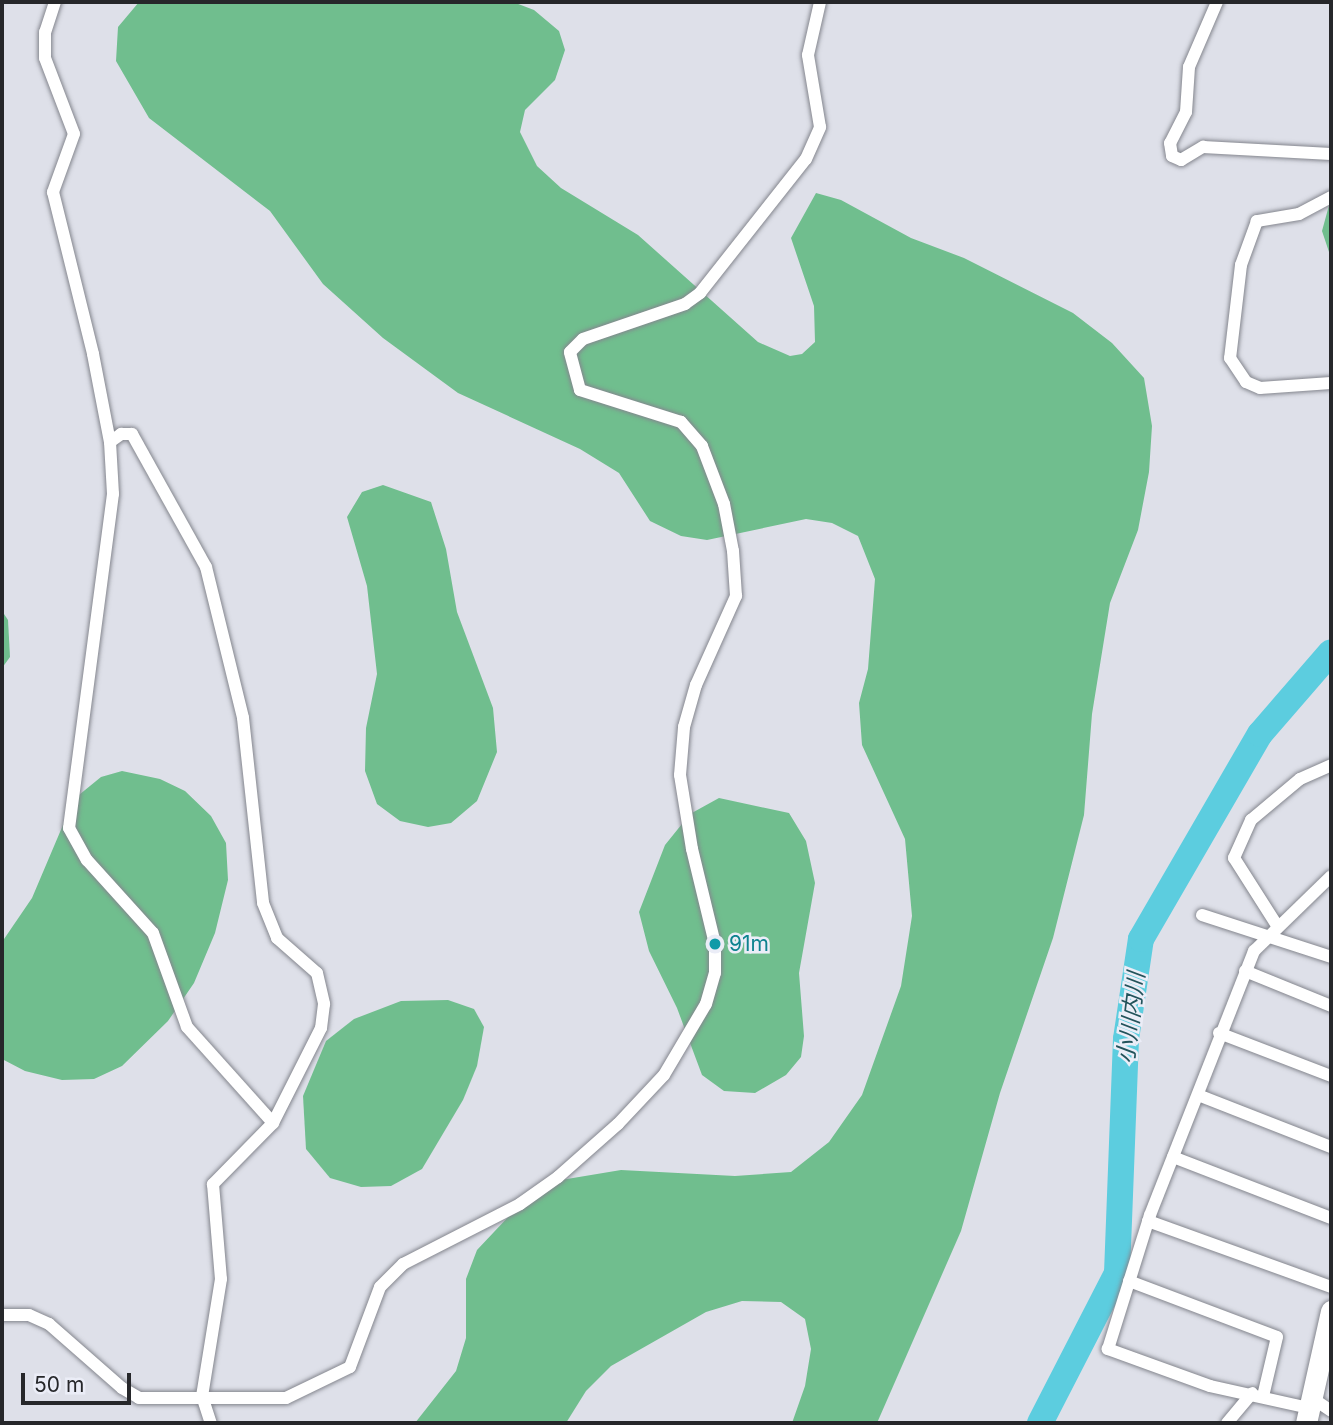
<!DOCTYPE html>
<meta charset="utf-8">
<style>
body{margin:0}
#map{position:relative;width:1333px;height:1425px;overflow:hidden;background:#dee0e9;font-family:Inter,"Noto Sans JP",sans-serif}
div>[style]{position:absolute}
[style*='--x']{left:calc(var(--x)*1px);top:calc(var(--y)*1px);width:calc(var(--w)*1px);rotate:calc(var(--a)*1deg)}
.forest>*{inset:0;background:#70be8e}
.river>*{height:26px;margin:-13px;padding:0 13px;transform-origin:13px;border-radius:13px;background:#5ccddf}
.roads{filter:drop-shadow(0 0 2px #84868e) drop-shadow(0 0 2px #84868e)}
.street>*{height:12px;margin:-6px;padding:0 6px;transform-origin:6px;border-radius:6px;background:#fff}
.primary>*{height:21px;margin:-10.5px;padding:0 10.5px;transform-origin:10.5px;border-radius:10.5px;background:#fff}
.dots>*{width:19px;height:19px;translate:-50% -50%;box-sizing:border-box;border:4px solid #ebedf7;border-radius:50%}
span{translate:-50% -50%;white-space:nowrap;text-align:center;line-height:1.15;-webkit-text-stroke:5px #ebedf7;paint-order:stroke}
.culture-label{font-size:21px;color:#0d838f}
.left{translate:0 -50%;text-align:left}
.water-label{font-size:23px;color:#22535b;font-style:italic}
.frame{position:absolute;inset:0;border:4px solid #26272a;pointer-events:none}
.scale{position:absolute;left:21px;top:1373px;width:110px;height:32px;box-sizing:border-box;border:4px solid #26272a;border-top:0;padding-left:9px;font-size:21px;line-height:24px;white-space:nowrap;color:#26272a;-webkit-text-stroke:5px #ebedf7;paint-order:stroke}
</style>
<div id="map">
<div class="forest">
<i style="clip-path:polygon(139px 2px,513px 2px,534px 10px,559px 31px,565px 50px,555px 80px,525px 110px,520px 132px,537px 166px,561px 188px,638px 235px,758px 342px,790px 356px,802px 354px,815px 342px,814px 306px,791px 238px,816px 193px,841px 200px,911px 238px,964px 258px,1073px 313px,1112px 343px,1144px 378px,1152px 426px,1149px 472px,1138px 530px,1110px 603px,1092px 714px,1084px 815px,1053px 938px,1000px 1093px,961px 1231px,877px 1423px,792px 1423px,805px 1386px,811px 1349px,805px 1319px,781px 1302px,742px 1301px,706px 1312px,611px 1366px,586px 1391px,566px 1423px,415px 1423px,456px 1371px,466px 1338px,466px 1279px,477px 1250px,528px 1196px,561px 1180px,621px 1170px,735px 1176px,791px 1172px,829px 1142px,862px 1095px,901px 986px,912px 916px,905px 839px,862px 745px,859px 703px,868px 669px,875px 579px,858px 536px,832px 523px,806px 519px,707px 540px,681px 536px,650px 521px,619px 473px,580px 449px,458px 393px,383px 338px,323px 284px,270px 211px,149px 118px,116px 61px,118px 27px)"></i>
<i style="clip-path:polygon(1331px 198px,1331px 258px,1322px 231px)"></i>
<i style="clip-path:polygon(383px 485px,431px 502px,446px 549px,457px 612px,493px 708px,497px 752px,477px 801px,451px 823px,428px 827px,400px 821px,377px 804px,365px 771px,366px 728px,377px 674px,367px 586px,347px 517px,362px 492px)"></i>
<i style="clip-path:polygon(2px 611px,8px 620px,10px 657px,2px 668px)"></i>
<i style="clip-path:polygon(122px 771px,160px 779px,185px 791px,211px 816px,226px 843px,228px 880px,215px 933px,194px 983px,168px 1021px,122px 1066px,94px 1079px,62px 1080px,25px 1071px,2px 1059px,2px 942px,32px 898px,74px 799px,101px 777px)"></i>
<i style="clip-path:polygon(719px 798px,789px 813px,806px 841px,815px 883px,799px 973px,804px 1036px,801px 1057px,786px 1075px,755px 1093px,724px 1091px,702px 1075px,677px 1008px,649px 951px,639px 912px,665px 845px,690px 814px)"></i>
<i style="clip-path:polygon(448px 1000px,474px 1009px,484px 1027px,477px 1066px,463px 1100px,422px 1169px,391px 1186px,361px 1187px,330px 1178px,306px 1149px,303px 1096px,326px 1041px,354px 1019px,401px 1001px)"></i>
</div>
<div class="river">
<i style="--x:1040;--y:1423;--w:169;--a:-62.8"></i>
<i style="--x:1117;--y:1273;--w:234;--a:-87.8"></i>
<i style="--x:1126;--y:1039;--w:101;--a:-81.5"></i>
<i style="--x:1141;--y:939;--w:237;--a:-59.9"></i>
<i style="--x:1260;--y:734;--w:108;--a:-49.1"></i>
</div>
<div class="roads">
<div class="street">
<i style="--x:55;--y:2;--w:32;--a:108"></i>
<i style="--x:45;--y:32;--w:26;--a:90"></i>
<i style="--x:45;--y:58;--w:81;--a:69.1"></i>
<i style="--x:74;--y:134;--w:62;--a:109.9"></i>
<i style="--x:53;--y:192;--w:167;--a:76.1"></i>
<i style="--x:93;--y:354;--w:90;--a:79.1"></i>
<i style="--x:110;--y:442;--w:52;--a:86.7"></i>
<i style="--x:113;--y:494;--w:337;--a:97.5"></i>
<i style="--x:69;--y:828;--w:37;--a:61"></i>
<i style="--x:87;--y:860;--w:98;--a:47.9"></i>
<i style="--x:153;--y:933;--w:100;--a:70.1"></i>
<i style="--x:187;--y:1027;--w:129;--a:48.1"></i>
<i style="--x:1217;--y:2;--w:71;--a:113.3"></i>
<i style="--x:1189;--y:67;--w:45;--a:93.8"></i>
<i style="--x:1186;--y:112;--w:35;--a:117"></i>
<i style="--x:1170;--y:143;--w:13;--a:81"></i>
<i style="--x:1172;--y:156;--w:10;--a:24"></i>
<i style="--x:1181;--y:160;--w:26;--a:-31"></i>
<i style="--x:1203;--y:147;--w:128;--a:3.1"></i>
<i style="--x:1331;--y:197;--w:36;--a:152"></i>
<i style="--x:1299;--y:214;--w:43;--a:170.5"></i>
<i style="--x:1257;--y:221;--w:47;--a:110"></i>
<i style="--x:1241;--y:265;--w:94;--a:96.7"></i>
<i style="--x:1230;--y:358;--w:29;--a:56"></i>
<i style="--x:1246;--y:382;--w:15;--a:23"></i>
<i style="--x:1260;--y:388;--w:71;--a:-4"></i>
<i style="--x:110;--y:442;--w:14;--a:-36"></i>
<i style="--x:121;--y:434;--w:11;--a:0"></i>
<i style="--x:132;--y:434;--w:152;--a:60.9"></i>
<i style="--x:206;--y:567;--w:155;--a:76.2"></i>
<i style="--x:243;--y:718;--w:186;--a:83.8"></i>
<i style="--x:263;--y:903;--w:38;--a:68"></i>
<i style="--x:277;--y:938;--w:53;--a:41.2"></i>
<i style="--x:317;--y:973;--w:32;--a:77"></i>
<i style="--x:324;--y:1004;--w:24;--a:97"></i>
<i style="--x:321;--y:1028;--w:106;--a:116.8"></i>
<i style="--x:273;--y:1123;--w:86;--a:134.5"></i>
<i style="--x:213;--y:1184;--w:95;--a:85.2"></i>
<i style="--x:221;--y:1279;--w:119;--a:99.2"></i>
<i style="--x:202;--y:1396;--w:28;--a:72"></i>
<i style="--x:1202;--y:915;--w:136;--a:18"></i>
<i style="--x:1278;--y:927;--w:82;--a:-122.5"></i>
<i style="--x:1234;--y:858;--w:42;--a:-65.9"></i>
<i style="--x:1251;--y:820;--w:64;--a:-39.9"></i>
<i style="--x:1300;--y:779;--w:34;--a:-24"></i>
<i style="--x:1245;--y:971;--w:93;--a:22.1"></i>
<i style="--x:1219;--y:1033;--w:120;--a:21"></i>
<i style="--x:1198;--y:1095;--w:143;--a:21.4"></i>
<i style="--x:1173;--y:1157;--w:169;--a:21.1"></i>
<i style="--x:1148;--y:1221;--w:195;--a:19.8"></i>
<i style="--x:1129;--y:1281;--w:158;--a:20.7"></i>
<i style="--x:1277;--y:1337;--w:61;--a:103.3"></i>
<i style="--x:2;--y:1315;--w:27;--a:0"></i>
<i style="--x:29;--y:1315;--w:22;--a:24"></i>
<i style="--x:49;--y:1324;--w:97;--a:41.2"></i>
<i style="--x:122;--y:1388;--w:20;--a:30"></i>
<i style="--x:139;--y:1398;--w:147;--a:0"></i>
<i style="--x:286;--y:1398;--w:71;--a:-25.8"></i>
<i style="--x:350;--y:1367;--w:85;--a:-69.4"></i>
<i style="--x:380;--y:1287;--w:33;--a:-45"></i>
<i style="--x:403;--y:1264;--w:131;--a:-27.1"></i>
<i style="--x:520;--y:1204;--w:47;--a:-35.4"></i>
<i style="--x:558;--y:1177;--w:80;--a:-41.5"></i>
<i style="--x:618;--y:1124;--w:67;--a:-46.8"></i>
<i style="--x:664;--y:1075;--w:82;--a:-59.4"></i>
<i style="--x:706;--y:1004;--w:32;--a:-74"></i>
<i style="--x:715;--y:973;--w:29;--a:-90"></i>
<i style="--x:715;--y:944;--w:98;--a:-103.6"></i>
<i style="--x:692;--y:849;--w:75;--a:-99.2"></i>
<i style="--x:680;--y:775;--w:48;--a:-85.2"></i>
<i style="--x:684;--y:727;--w:44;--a:-74.1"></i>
<i style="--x:696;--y:685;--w:98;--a:-65.8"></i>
<i style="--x:736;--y:596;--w:45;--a:-93.8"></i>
<i style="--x:733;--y:551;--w:48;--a:-100.8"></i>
<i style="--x:724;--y:504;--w:62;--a:-110.8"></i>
<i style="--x:702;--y:446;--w:32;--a:-131"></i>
<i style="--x:681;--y:422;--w:106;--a:-162.4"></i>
<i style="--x:580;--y:390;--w:39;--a:-105"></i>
<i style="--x:570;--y:352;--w:18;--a:-45"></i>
<i style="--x:583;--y:339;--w:108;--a:-18.9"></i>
<i style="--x:685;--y:304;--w:19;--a:-36"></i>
<i style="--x:700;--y:293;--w:171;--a:-51.7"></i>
<i style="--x:806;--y:159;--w:35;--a:-66"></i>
<i style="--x:820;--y:127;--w:73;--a:-99.5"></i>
<i style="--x:808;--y:55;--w:54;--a:-77.2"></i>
<i style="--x:1312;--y:1398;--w:23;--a:34"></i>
<i style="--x:1309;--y:1408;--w:101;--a:-167.5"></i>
<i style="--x:1210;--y:1386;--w:109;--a:-160.1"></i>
<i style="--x:1108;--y:1349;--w:140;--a:-72.6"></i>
<i style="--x:1150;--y:1215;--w:284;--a:-68.5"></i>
<i style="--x:1254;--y:951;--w:107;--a:-44.2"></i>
<i style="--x:1227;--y:1423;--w:39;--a:-50"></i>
</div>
<div class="primary">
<i style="--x:1306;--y:1423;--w:115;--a:-77.4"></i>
</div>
</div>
<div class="dots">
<i style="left:715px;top:944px;background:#0f9aa8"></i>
</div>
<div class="culture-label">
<span class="left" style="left:729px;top:944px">91m</span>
</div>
<div class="water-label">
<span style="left:1131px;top:1018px;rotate:-83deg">小川内川</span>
</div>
<div class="frame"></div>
<div class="scale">50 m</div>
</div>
